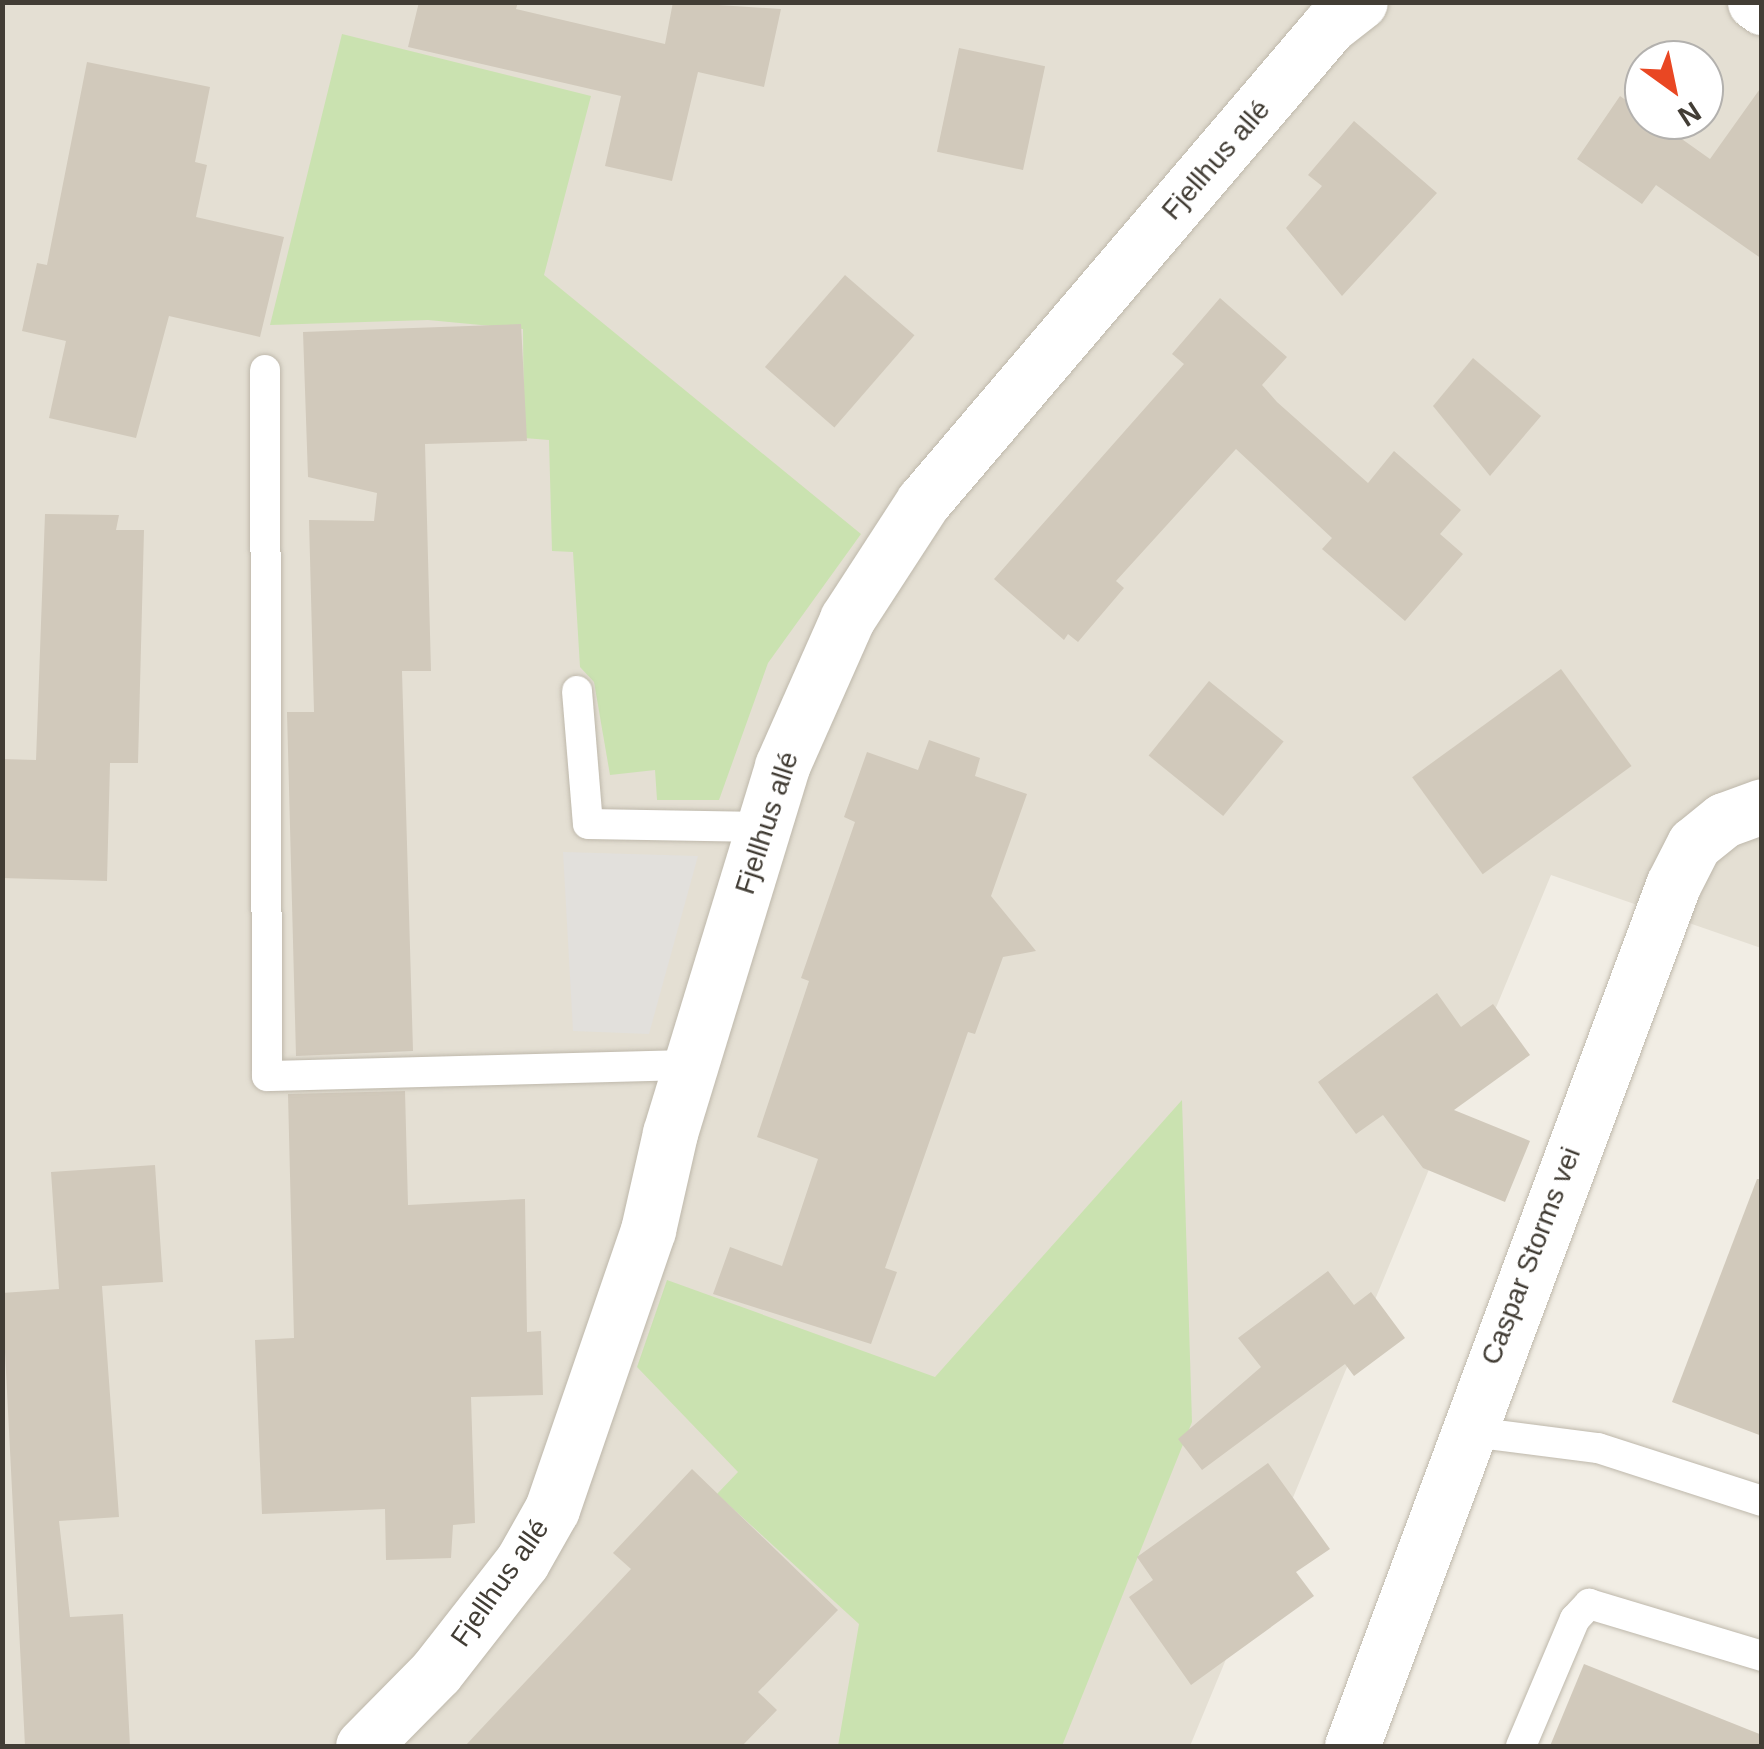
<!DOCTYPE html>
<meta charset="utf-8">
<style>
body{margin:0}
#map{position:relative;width:1764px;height:1749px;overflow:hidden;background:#f1ede4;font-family:Arial,sans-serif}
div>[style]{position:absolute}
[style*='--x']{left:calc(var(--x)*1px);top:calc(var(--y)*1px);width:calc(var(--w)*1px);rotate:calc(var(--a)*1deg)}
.residential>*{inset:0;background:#e4dfd3}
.green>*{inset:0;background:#cae2b0}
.parking>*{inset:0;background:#e2e0dc}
.building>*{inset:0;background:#d1c9bb;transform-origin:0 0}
.roads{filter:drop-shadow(0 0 2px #beb8ab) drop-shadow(0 0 2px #beb8ab)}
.lane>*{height:30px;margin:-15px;padding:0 15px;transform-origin:15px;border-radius:15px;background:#fff}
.street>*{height:55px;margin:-27.5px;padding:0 27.5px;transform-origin:27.5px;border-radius:27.5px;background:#fff}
span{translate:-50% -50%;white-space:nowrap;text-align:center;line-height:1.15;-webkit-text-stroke:8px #fff;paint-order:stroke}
.street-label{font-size:28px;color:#423d35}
.frame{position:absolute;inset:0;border:5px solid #423d35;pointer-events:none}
.north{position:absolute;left:1624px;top:40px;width:100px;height:100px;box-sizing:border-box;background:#fff;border:2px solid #b3b1ae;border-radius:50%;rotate:147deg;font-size:28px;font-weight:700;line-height:40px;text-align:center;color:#423d35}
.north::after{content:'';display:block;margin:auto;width:35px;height:45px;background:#e94723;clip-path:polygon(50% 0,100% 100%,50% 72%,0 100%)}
</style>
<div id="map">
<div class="residential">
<i style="clip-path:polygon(evenodd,3px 3px,1761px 3px,1761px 948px,1551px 875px,1190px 1746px,3px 1746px,3px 3px,1644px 60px,1704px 60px,1704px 120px,1644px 120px,1644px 60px)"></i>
</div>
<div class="green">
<i style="clip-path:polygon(342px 34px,591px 96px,544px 275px,861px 534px,768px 663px,719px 800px,657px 800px,655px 770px,610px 775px,594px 682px,580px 667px,573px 552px,552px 551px,549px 440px,524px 438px,523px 329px,428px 320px,270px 325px)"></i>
<i style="clip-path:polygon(1182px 1100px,1192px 1422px,1062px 1746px,838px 1746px,859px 1624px,717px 1494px,738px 1472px,637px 1367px,667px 1280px,935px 1377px)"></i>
</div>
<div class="parking">
<i style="clip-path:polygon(563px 852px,698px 856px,649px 1034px,573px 1031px)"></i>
</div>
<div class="building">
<i style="clip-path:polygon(419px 2px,518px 2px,516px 9px,665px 44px,673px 2px,781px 9px,764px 87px,698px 72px,672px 181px,605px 166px,621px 96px,408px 47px)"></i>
<i style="left:959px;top:48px;width:88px;height:106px;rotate:12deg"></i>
<i style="clip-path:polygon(87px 62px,210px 87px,195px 162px,207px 165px,196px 217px,284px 237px,260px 337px,169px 316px,136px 438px,49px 418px,66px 341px,22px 331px,37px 263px,47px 265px)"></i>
<i style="clip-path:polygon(1762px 86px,1762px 259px,1656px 185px,1642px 204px,1577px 159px,1620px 96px,1644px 113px,1644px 120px,1655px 120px,1710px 159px)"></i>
<i style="clip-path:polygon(1354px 121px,1437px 193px,1342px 296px,1286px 228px,1322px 186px,1308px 175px)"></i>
<i style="left:845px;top:275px;width:92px;height:122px;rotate:41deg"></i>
<i style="clip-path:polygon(1220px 298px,1287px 357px,1262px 385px,1277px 402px,1368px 483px,1394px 451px,1461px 510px,1440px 534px,1463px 554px,1405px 621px,1322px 549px,1332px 538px,1236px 449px,1116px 581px,1124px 588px,1078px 642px,1068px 634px,1064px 640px,994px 579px,1184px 364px,1172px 354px)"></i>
<i style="clip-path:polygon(521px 324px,527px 441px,425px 444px,431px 671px,402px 671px,413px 1051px,296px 1056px,287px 712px,314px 712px,309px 520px,374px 521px,377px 493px,308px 477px,303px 332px)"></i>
<i style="clip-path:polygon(1473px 358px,1541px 416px,1490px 476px,1433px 406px)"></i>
<i style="clip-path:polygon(45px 514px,119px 515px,116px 530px,144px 530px,138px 763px,110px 763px,107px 881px,2px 878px,2px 759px,36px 760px)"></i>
<i style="left:1561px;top:669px;width:120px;height:184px;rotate:54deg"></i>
<i style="left:1209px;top:681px;width:96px;height:96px;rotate:39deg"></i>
<i style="clip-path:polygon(929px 740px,980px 758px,975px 776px,1027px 794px,991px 896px,1036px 951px,1003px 957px,975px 1034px,968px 1032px,885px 1268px,897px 1272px,871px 1344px,713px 1294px,730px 1247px,782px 1266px,818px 1159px,757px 1137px,809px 981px,801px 978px,855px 822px,844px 817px,867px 752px,918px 770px)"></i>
<i style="clip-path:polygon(1437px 993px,1461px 1027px,1493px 1004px,1530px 1055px,1454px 1110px,1530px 1141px,1505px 1202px,1423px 1168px,1383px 1115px,1356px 1134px,1318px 1082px)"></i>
<i style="clip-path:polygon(405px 1091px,408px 1205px,525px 1199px,527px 1332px,541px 1331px,543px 1395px,471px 1397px,475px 1523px,453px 1525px,451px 1558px,386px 1560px,385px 1509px,262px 1514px,255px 1340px,294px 1338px,288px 1094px)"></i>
<i style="clip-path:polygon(155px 1165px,163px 1282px,102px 1286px,119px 1517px,59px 1521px,70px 1617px,123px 1614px,130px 1746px,25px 1746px,2px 1293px,59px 1289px,51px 1172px)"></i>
<i style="clip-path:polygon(1757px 1179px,1762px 1179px,1762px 1436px,1672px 1402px)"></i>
<i style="clip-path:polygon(1328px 1271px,1354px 1305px,1371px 1292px,1405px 1338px,1354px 1376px,1345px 1364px,1202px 1470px,1178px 1439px,1261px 1367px,1238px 1338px)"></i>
<i style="clip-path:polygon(1268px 1463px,1330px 1549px,1296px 1572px,1314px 1596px,1191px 1685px,1129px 1597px,1153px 1580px,1137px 1557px)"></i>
<i style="clip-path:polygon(692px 1469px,838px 1610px,758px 1692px,777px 1710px,742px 1746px,465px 1746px,631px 1569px,613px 1553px)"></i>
<i style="clip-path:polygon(1584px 1664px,1762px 1735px,1762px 1746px,1550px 1746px)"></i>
</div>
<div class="roads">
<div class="lane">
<i style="--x:265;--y:370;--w:706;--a:89.84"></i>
<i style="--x:267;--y:1076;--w:424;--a:-1.5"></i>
<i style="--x:577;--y:691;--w:133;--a:85.3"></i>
<i style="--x:588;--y:824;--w:175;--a:1"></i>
<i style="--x:1465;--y:1431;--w:134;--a:7.3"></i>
<i style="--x:1598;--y:1448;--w:172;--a:17.9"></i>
<i style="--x:1521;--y:1746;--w:138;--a:-67"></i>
<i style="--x:1575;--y:1619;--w:21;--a:-47"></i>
<i style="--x:1589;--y:1604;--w:181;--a:16.7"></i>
</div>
<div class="street">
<i style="--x:1755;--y:2;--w:9;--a:36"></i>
<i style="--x:363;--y:1746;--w:104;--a:-45.4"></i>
<i style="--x:436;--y:1672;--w:140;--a:-52"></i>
<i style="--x:522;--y:1562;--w:61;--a:-60.5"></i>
<i style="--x:552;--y:1509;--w:295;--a:-71"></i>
<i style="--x:648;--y:1230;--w:99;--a:-77.2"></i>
<i style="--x:670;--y:1133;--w:384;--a:-73"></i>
<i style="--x:782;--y:766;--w:161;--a:-66.1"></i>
<i style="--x:847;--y:619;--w:140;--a:-57"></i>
<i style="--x:923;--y:502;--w:626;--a:-49.54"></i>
<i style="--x:1329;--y:26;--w:39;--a:-38"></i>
<i style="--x:1352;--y:1746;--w:919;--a:-69.55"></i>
<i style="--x:1673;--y:885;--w:46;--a:-62.9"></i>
<i style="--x:1694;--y:844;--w:38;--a:-39"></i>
<i style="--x:1724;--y:820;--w:40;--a:-20.2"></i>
</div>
</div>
<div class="street-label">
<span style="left:1216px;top:160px;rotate:-49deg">Fjellhus allé</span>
<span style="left:767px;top:823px;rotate:-72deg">Fjellhus allé</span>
<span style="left:1531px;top:1256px;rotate:-69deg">Caspar Storms vei</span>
<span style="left:500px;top:1583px;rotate:-55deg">Fjellhus allé</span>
</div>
<div class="frame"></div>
<div class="north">N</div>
</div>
